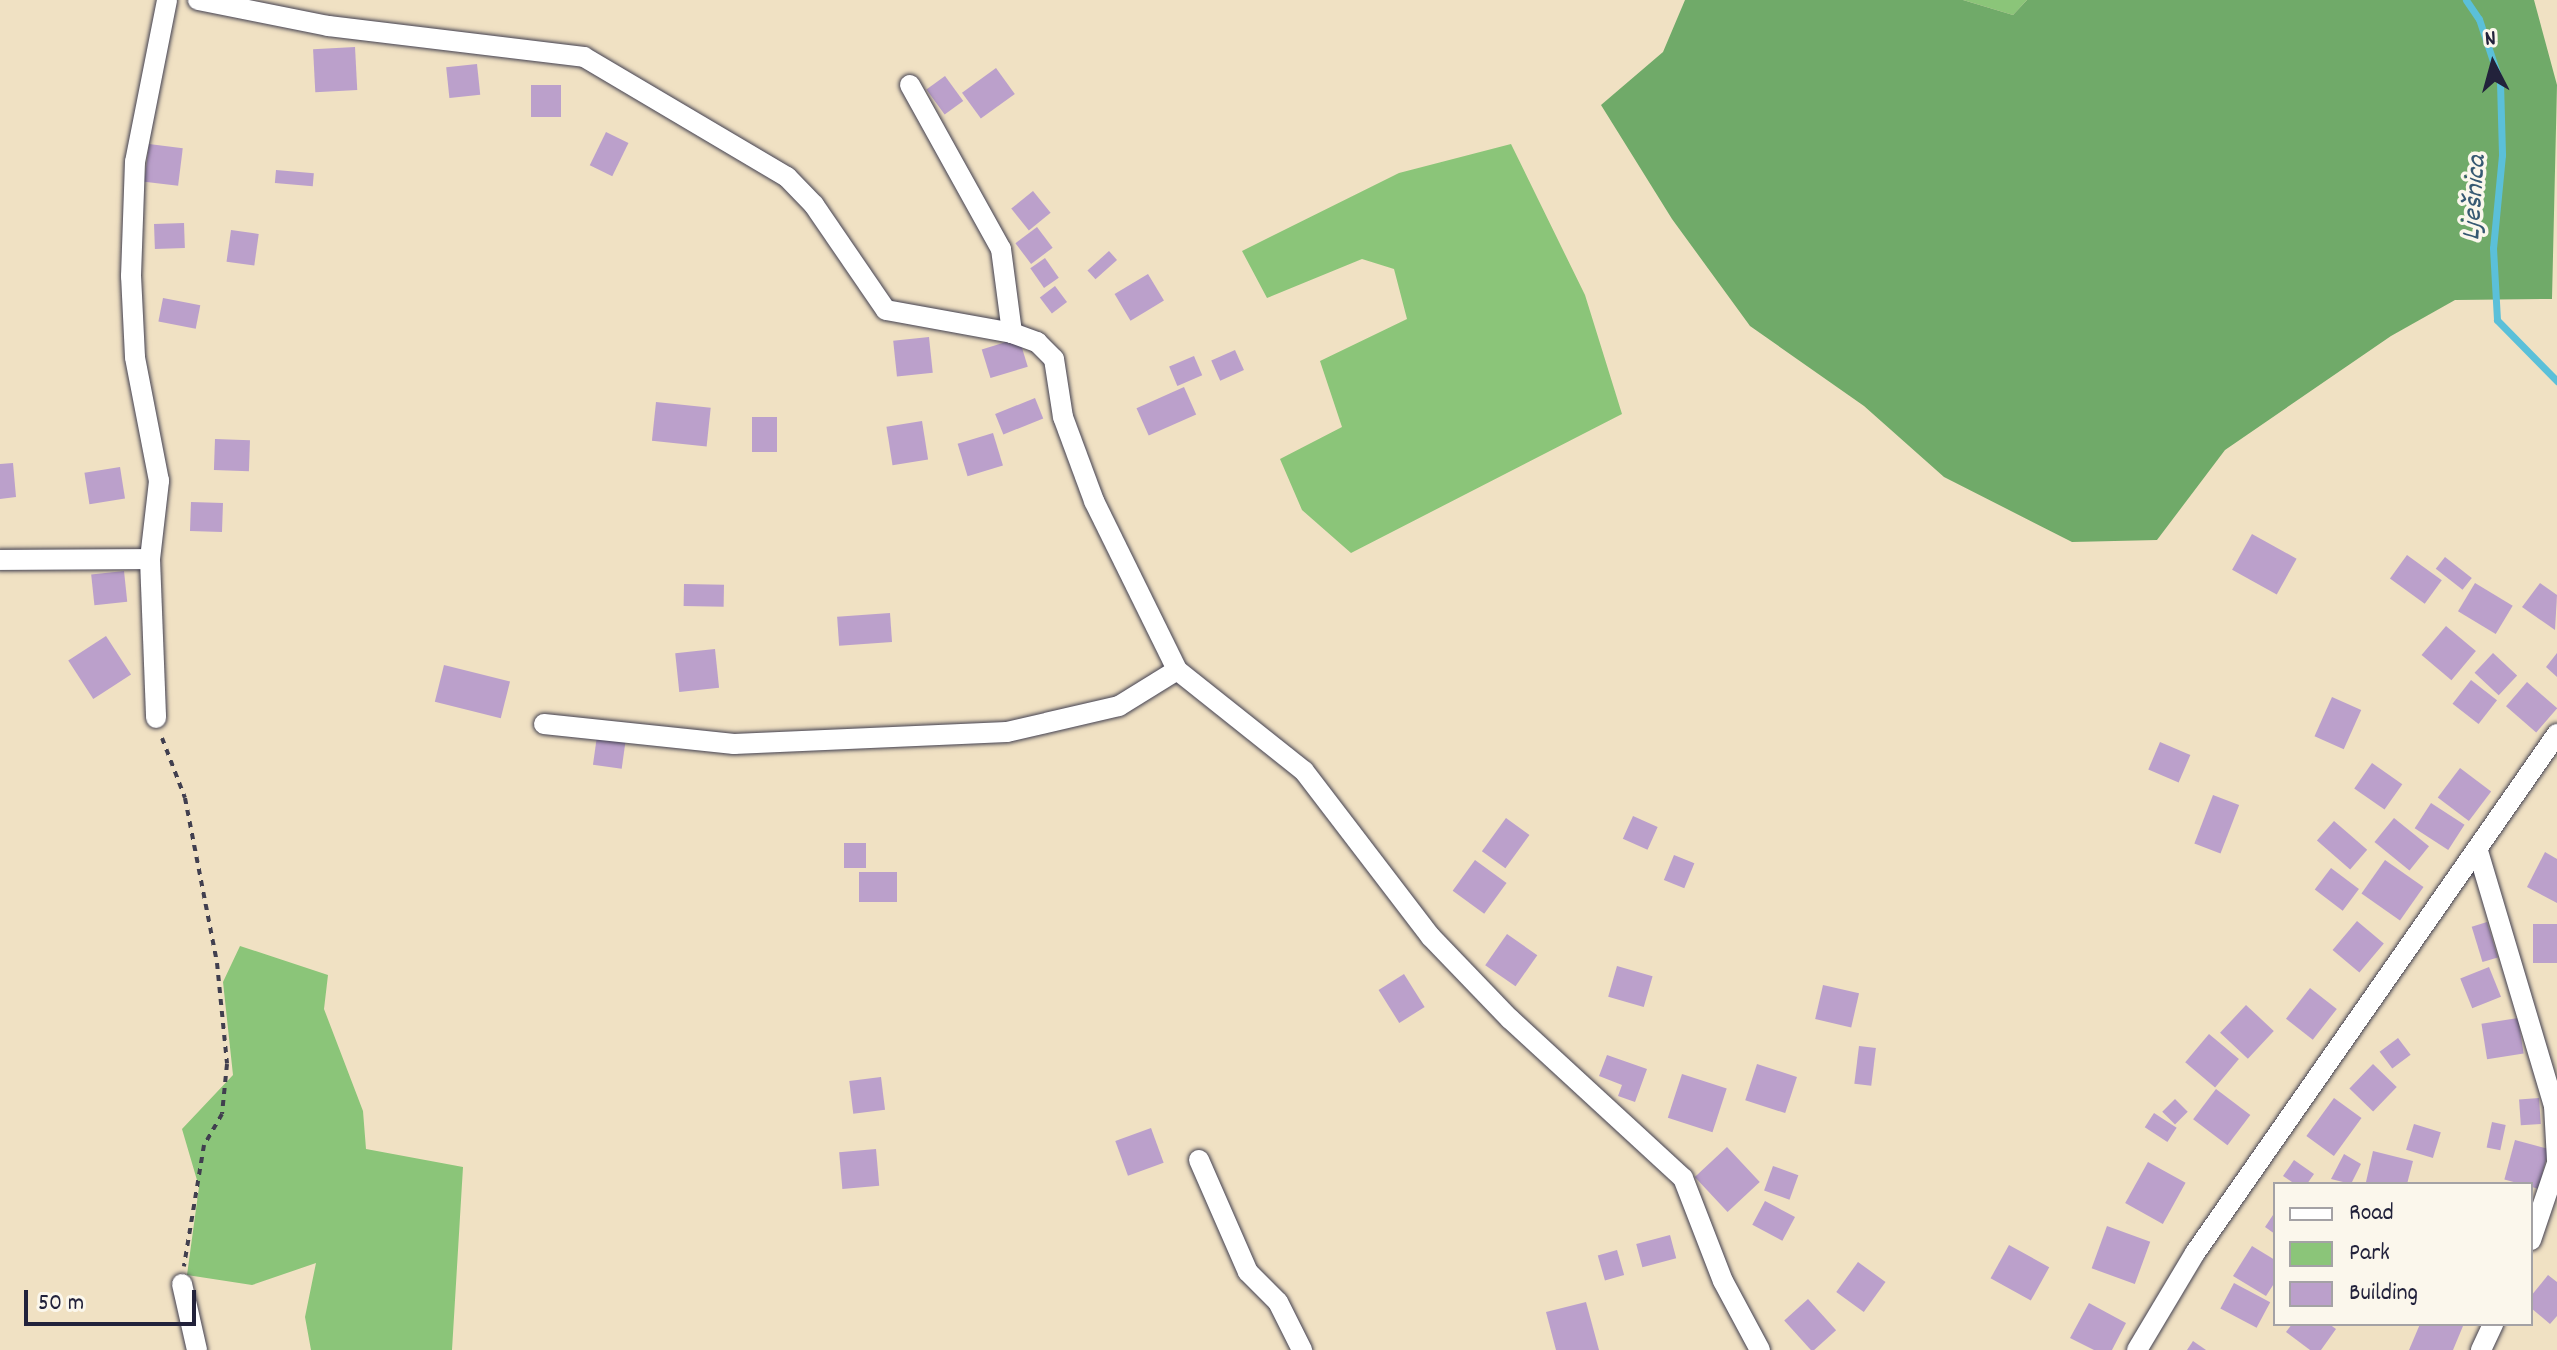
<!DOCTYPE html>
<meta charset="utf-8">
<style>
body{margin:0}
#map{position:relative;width:2557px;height:1350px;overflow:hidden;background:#f0e1c3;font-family:Dekko,sans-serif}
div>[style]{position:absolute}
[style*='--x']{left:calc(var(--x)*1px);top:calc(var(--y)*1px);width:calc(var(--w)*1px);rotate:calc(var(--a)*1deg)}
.green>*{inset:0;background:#8bc579}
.forest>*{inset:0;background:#70aa69}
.stream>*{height:7px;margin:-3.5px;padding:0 3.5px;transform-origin:3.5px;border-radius:3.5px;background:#5bc0d9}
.building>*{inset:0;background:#bba0cb;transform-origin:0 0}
.path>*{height:4px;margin-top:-2px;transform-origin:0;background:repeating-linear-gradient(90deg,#413f4f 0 6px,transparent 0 12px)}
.roads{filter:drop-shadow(0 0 2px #413f4f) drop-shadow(0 0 2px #413f4f)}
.minor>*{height:20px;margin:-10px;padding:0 10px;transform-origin:10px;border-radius:10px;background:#fff}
span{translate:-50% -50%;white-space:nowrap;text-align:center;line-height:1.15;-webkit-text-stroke:7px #fbf7ec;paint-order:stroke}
.water-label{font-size:28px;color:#365972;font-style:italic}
.legend{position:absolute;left:2273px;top:1182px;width:260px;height:144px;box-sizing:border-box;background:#fbf7ec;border:2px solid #a4a2a5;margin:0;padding:10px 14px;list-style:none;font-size:24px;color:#22223b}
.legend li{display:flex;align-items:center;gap:16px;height:40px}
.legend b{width:40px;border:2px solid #a4a2a5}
.north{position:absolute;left:2453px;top:24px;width:80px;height:80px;-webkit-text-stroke:6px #fbf7ec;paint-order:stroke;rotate:354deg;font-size:22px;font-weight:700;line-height:32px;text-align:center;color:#22223b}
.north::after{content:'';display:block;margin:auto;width:28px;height:36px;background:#22223b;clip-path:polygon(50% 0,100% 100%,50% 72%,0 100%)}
.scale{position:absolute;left:24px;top:1290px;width:172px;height:36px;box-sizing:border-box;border:4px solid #22223b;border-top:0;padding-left:10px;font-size:24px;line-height:28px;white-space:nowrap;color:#22223b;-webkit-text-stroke:6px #fbf7ec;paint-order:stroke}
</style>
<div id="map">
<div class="green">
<i style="clip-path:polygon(1963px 0,2027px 0,2013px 15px)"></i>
<i style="clip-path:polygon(1511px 144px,1585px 295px,1622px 414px,1351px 553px,1302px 510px,1280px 459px,1342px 427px,1320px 361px,1407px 319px,1394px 269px,1362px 259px,1267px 298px,1242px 251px,1399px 173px)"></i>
<i style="clip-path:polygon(240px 946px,328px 975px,324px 1009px,363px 1111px,366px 1149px,463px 1167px,452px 1350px,311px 1350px,305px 1317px,316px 1263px,252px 1285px,187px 1275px,199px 1187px,182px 1129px,233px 1075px,223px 982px)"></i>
</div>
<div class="forest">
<i style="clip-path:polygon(1685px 0,1963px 0,2013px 15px,2027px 0,2534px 0,2557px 85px,2552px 299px,2455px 300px,2391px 336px,2225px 450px,2157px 540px,2072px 542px,1944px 477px,1864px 406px,1750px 326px,1672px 219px,1601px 105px,1663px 52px)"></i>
</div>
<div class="stream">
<i style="--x:2466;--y:0;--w:23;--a:56"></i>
<i style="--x:2479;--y:19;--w:66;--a:71.6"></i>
<i style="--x:2500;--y:82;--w:73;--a:88.4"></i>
<i style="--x:2502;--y:155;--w:93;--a:95.5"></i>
<i style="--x:2493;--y:248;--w:72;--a:86.8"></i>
<i style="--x:2497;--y:320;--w:86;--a:45.5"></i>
</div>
<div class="building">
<i style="left:355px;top:47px;width:43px;height:42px;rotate:87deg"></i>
<i style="left:477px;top:64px;width:31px;height:31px;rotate:84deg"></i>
<i style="left:996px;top:68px;width:32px;height:42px;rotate:54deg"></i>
<i style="left:945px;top:76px;width:31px;height:23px;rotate:54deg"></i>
<i style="left:531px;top:85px;width:30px;height:32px"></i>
<i style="left:606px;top:132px;width:25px;height:37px;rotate:26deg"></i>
<i style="left:149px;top:144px;width:34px;height:38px;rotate:7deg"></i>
<i style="left:276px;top:170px;width:38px;height:13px;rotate:5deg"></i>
<i style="left:1033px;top:191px;width:28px;height:28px;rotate:51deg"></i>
<i style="left:184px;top:223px;width:25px;height:30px;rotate:88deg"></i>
<i style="left:1037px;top:227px;width:26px;height:27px;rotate:53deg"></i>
<i style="left:231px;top:230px;width:28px;height:32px;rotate:8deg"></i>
<i style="left:1109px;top:251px;width:12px;height:29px;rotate:48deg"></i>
<i style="left:1045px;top:258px;width:24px;height:18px;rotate:55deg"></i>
<i style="left:1148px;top:274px;width:31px;height:39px;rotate:59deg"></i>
<i style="left:1055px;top:286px;width:20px;height:19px;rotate:53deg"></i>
<i style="left:163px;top:298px;width:38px;height:24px;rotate:11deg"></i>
<i style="left:929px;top:337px;width:36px;height:36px;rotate:84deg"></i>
<i style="left:1019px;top:338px;width:30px;height:39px;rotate:73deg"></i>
<i style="left:1235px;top:350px;width:22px;height:26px;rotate:66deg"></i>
<i style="left:1194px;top:356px;width:21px;height:27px;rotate:67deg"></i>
<i style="left:1184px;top:387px;width:30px;height:52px;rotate:66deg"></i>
<i style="left:1035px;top:398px;width:22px;height:43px;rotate:68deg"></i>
<i style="left:656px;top:402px;width:55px;height:39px;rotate:6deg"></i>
<i style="left:752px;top:417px;width:25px;height:35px"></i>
<i style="left:922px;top:421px;width:39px;height:36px;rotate:81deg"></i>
<i style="left:993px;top:433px;width:34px;height:37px;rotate:73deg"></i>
<i style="left:215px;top:439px;width:35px;height:31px;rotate:2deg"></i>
<i style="clip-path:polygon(13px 463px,16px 497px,0 499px,0 464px)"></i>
<i style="left:120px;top:467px;width:32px;height:36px;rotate:81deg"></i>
<i style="left:191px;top:502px;width:32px;height:29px;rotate:2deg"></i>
<i style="left:2252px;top:534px;width:51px;height:41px;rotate:29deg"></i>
<i style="left:2407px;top:555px;width:43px;height:29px;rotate:36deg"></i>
<i style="left:2445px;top:557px;width:34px;height:15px;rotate:38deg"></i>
<i style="left:124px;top:571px;width:31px;height:33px;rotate:84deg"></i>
<i style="left:2475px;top:583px;width:44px;height:33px;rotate:31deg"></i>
<i style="clip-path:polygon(2540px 583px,2557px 595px,2555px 630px,2522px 607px)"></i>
<i style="left:684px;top:584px;width:40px;height:22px;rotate:1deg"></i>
<i style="left:890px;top:613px;width:29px;height:53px;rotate:86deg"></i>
<i style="left:2446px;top:626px;width:39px;height:38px;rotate:40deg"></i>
<i style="left:106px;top:636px;width:46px;height:45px;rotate:57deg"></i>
<i style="left:715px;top:649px;width:39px;height:40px;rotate:84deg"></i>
<i style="left:2493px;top:653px;width:33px;height:27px;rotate:43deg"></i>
<i style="clip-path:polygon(2557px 653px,2557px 677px,2546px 667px)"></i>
<i style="left:444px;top:665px;width:68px;height:38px;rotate:14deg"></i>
<i style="left:2471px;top:680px;width:33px;height:30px;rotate:38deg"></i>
<i style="left:2527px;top:682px;width:40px;height:32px;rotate:41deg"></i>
<i style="left:2332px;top:697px;width:32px;height:43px;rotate:24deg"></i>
<i style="left:597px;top:736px;width:29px;height:29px;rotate:8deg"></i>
<i style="left:2160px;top:742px;width:33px;height:30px;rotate:23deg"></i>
<i style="left:2372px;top:763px;width:37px;height:31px;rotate:35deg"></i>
<i style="left:2460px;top:768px;width:39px;height:37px;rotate:37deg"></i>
<i style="left:2213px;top:795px;width:28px;height:52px;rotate:21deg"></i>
<i style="left:2431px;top:803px;width:40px;height:30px;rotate:33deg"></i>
<i style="left:1633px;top:816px;width:27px;height:25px;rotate:24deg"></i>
<i style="left:1506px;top:818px;width:29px;height:41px;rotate:36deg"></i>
<i style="left:2394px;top:818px;width:45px;height:31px;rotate:39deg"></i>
<i style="left:2334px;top:821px;width:44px;height:26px;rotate:41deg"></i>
<i style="left:844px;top:843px;width:22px;height:25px"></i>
<i style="clip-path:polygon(2545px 852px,2557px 859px,2557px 903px,2527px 887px)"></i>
<i style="left:1674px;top:855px;width:22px;height:27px;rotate:22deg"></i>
<i style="left:1475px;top:860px;width:39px;height:38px;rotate:36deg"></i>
<i style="left:2385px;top:860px;width:47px;height:41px;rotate:35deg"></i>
<i style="left:2331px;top:868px;width:35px;height:27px;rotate:37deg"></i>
<i style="left:897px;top:872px;width:30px;height:38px;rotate:90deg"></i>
<i style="left:2357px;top:921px;width:35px;height:38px;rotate:40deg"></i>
<i style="left:2487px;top:922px;width:37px;height:16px;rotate:73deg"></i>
<i style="left:2557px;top:924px;width:39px;height:24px;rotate:90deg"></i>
<i style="left:1507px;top:934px;width:37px;height:38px;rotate:35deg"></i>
<i style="left:1617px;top:966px;width:37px;height:32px;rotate:16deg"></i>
<i style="left:2489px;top:967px;width:32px;height:31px;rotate:68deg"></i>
<i style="left:1404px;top:974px;width:39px;height:30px;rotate:58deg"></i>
<i style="left:1823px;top:985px;width:37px;height:35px;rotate:13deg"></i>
<i style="left:2310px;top:988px;width:34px;height:39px;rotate:38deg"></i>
<i style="left:2246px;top:1005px;width:38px;height:38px;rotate:43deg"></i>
<i style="left:2518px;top:1018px;width:36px;height:37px;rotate:81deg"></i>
<i style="left:2209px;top:1034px;width:39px;height:37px;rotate:40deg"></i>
<i style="left:2398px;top:1038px;width:21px;height:23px;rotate:53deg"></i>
<i style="left:1859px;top:1046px;width:17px;height:38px;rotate:7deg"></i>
<i style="clip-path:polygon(1607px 1055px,1647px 1069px,1635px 1102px,1618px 1096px,1622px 1085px,1599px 1076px)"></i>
<i style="left:1757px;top:1064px;width:42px;height:38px;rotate:18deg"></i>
<i style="left:2373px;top:1064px;width:33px;height:34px;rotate:44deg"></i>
<i style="left:1682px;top:1074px;width:47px;height:46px;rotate:18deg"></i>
<i style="left:881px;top:1077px;width:33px;height:32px;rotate:83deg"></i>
<i style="left:2216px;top:1089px;width:43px;height:38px;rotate:37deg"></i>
<i style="left:2334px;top:1098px;width:34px;height:47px;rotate:36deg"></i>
<i style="left:2539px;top:1098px;width:26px;height:20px;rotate:86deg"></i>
<i style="left:2175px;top:1099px;width:18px;height:18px;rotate:45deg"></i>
<i style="left:2154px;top:1113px;width:27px;height:17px;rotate:33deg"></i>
<i style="left:2492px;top:1122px;width:14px;height:26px;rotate:12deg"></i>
<i style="left:2414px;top:1124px;width:28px;height:27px;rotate:17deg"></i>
<i style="left:1151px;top:1128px;width:37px;height:38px;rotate:70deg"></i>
<i style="left:2515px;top:1140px;width:35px;height:41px;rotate:15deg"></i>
<i style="left:1727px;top:1147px;width:48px;height:44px;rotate:47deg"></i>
<i style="left:876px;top:1149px;width:37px;height:37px;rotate:85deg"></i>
<i style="clip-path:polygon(2373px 1151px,2413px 1161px,2407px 1184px,2366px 1182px)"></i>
<i style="clip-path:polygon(2344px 1154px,2361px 1164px,2351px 1184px,2331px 1179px)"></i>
<i style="clip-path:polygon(2294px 1160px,2314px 1174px,2307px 1184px,2295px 1184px,2283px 1176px)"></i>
<i style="left:2148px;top:1162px;width:43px;height:47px;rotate:29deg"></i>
<i style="left:1773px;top:1166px;width:27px;height:26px;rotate:20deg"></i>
<i style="left:1765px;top:1201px;width:34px;height:27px;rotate:28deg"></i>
<i style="clip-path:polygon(2275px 1212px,2275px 1234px,2265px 1227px)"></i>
<i style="left:2107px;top:1226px;width:46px;height:45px;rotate:20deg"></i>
<i style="left:1670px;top:1235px;width:24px;height:35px;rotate:75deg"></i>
<i style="left:2009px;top:1245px;width:46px;height:38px;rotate:29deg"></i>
<i style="clip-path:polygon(2252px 1246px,2275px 1260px,2275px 1282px,2266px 1296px,2233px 1276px)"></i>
<i style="left:1617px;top:1250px;width:26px;height:20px;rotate:74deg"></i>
<i style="left:1858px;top:1262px;width:34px;height:37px;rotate:36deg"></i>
<i style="clip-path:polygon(2548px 1275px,2557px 1282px,2557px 1316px,2550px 1324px,2531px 1308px,2531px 1296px)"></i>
<i style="left:2234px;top:1283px;width:41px;height:29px;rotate:28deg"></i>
<i style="left:1808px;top:1299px;width:42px;height:32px;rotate:48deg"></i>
<i style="clip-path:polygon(1586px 1302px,1599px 1350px,1556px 1350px,1546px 1312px)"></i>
<i style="clip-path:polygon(2089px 1303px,2126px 1323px,2112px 1350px,2094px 1350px,2070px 1338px)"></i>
<i style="clip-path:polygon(2292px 1324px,2329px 1324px,2336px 1329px,2321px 1350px,2310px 1350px,2286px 1332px)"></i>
<i style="clip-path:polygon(2420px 1324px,2458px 1324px,2463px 1326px,2453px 1350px,2409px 1350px)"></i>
<i style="clip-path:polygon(2193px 1341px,2206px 1350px,2187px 1350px)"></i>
</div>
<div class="path">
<i style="--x:162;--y:738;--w:64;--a:69"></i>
<i style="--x:185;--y:798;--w:168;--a:79"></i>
<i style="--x:217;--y:963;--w:101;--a:84.3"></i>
<i style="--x:227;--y:1064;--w:50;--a:95.7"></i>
<i style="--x:222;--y:1114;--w:36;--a:120"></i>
<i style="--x:204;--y:1145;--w:123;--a:99.4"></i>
</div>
<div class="roads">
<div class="minor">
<i style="--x:198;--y:0;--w:133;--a:11.3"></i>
<i style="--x:328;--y:26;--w:258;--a:6.9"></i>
<i style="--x:584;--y:57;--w:236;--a:30.6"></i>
<i style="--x:787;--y:177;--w:39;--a:46"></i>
<i style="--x:814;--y:205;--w:127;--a:55.6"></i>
<i style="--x:886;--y:310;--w:128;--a:10.3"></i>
<i style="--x:1012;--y:333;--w:27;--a:20"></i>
<i style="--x:1037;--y:342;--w:24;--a:45"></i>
<i style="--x:1054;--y:359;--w:59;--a:81.2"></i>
<i style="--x:1063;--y:417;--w:90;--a:69.7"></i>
<i style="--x:1094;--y:501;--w:188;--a:63.8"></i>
<i style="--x:1177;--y:670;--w:162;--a:38.5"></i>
<i style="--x:1304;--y:771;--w:209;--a:52.6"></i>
<i style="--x:1431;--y:937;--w:114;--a:46.1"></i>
<i style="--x:1510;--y:1019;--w:235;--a:42.6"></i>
<i style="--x:1683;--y:1178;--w:110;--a:68.8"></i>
<i style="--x:1723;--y:1281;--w:78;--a:61.8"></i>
<i style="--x:910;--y:85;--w:188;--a:61"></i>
<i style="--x:1001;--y:249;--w:85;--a:82.5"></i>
<i style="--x:150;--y:559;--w:159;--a:87.8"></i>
<i style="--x:0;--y:560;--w:150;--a:-0.4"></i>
<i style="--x:150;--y:559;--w:79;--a:-83.4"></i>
<i style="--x:159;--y:481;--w:126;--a:-101"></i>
<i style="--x:135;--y:357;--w:81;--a:-92.8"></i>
<i style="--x:131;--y:276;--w:114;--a:-88"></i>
<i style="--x:135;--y:162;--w:165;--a:-78.8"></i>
<i style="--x:544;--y:724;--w:191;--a:6"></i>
<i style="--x:734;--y:744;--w:273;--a:-2.5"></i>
<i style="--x:1007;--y:732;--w:115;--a:-13.1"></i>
<i style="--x:1119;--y:706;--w:68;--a:-31.8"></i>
<i style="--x:2478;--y:851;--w:266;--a:73.4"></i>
<i style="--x:2554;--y:1106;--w:54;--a:86.8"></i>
<i style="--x:1199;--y:1160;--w:122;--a:66.4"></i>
<i style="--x:1248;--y:1272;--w:42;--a:45"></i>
<i style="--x:1278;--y:1302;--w:54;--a:63.4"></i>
<i style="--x:2531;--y:1240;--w:81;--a:-71.3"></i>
<i style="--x:182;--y:1284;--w:68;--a:77.2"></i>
<i style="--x:2137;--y:1350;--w:113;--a:-59.1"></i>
<i style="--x:2195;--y:1253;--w:633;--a:-55.1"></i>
<i style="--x:2481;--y:1350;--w:29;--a:-65"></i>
</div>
</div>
<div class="water-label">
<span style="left:2476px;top:198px;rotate:-86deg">Lješnica</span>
</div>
<ul class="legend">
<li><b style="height:10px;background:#fff"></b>Road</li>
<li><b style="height:22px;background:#8bc579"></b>Park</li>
<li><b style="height:22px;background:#bba0cb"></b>Building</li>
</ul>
<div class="north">N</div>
<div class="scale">50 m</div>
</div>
